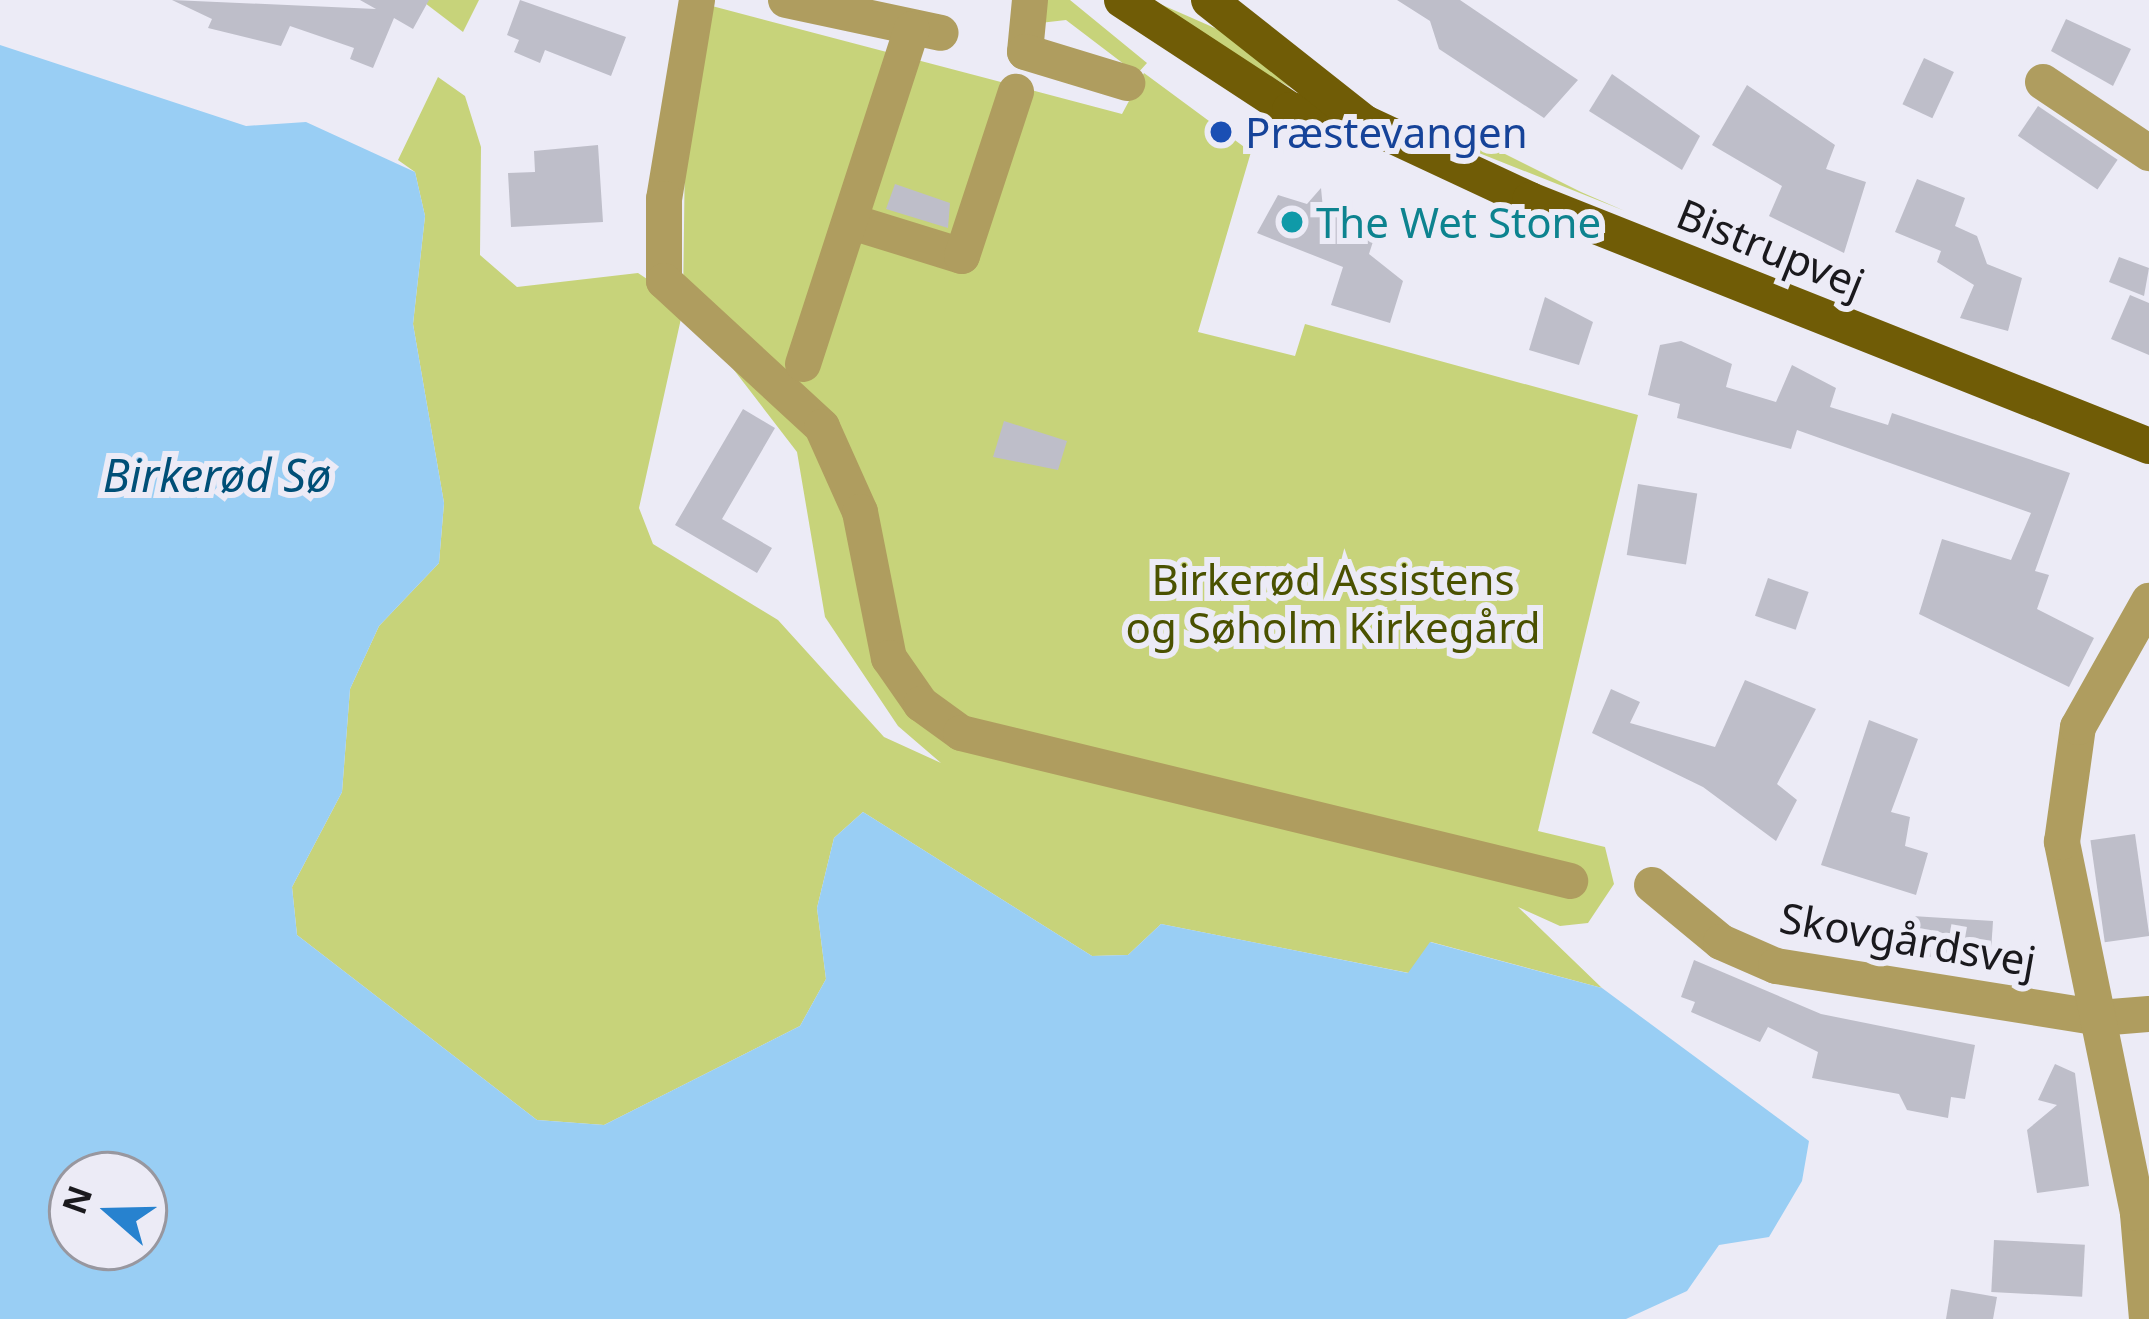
<!DOCTYPE html>
<meta charset="utf-8">
<style>
body{margin:0}
#map{position:relative;width:2149px;height:1319px;overflow:hidden;background:#ecebf6;font-family:"Noto Sans",sans-serif}
div>[style]{position:absolute}
[style*='--x']{left:calc(var(--x)*1px);top:calc(var(--y)*1px);width:calc(var(--w)*1px);rotate:calc(var(--a)*1deg)}
.green>*{inset:0;background:#c7d37a}
.water>*{inset:0;background:#99cef4}
.building>*{inset:0;background:#bebec9;transform-origin:0 0}
.minor>*{height:36px;margin:-18px;padding:0 18px;transform-origin:18px;border-radius:18px;background:#af9d5f}
.major>*{height:36px;margin:-18px;padding:0 18px;transform-origin:18px;border-radius:18px;background:#705c06}
.dots>*{width:33px;height:33px;translate:-50% -50%;box-sizing:border-box;border:6px solid #ecebf6;border-radius:50%}
span{translate:-50% -50%;white-space:nowrap;text-align:center;line-height:1.15;-webkit-text-stroke:12px #ecebf6;paint-order:stroke}
.transit-label{font-size:42px;color:#164399}
.left{translate:0 -50%;text-align:left}
.culture-label{font-size:42px;color:#0d838f}
.street-label{font-size:42px;color:#1a191d}
.park-label{font-size:42px;color:#4a5100}
.water-label{font-size:45px;color:#004f77;font-style:italic}
.north{position:absolute;left:48px;top:1151px;width:120px;height:120px;box-sizing:border-box;background:#ecebf6;border:3px solid #98979f;border-radius:50%;rotate:290deg;font-size:33px;font-weight:700;line-height:48px;text-align:center;color:#1a191d}
.north::after{content:'';display:block;margin:auto;width:42px;height:54px;background:#2782cf;clip-path:polygon(50% 0,100% 100%,50% 72%,0 100%)}
</style>
<div id="map">
<div class="green">
<i style="clip-path:polygon(421px 0,479px 0,463px 32px)"></i>
<i style="clip-path:polygon(1045px 0,1070px 0,1147px 63px,1137px 74px,1066px 20px,1040px 23px)"></i>
<i style="clip-path:polygon(1151px 0,1233px 36px,1291px 88px,1253px 66px)"></i>
<i style="clip-path:polygon(evenodd,712px 6px,1122px 114px,1144px 73px,1251px 152px,1198px 332px,1295px 356px,1305px 324px,1638px 415px,1538px 831px,1605px 847px,1614px 884px,1588px 923px,1560px 926px,1518px 907px,1602px 988px,1431px 942px,1409px 973px,1161px 924px,1128px 955px,1092px 956px,863px 812px,834px 838px,817px 908px,826px 979px,800px 1026px,604px 1125px,537px 1120px,297px 935px,292px 887px,342px 792px,350px 689px,379px 626px,439px 563px,444px 503px,413px 324px,425px 216px,415px 172px,398px 160px,438px 77px,465px 96px,481px 147px,480px 255px,517px 287px,638px 273px,683px 303px,685px 150px,712px 6px,684px 305px,797px 452px,825px 617px,898px 726px,941px 763px,884px 737px,778px 620px,653px 544px,639px 508px,684px 305px)"></i>
<i style="clip-path:polygon(1479px 141px,1581px 192px,1625px 211px,1474px 151px)"></i>
</div>
<div class="water">
<i style="clip-path:polygon(evenodd,0 45px,246px 126px,306px 122px,415px 172px,425px 216px,413px 324px,444px 503px,439px 563px,379px 626px,350px 689px,342px 792px,292px 887px,297px 935px,537px 1120px,604px 1125px,800px 1026px,826px 979px,817px 908px,834px 838px,863px 812px,1092px 956px,1128px 955px,1161px 924px,1408px 973px,1430px 942px,1602px 988px,1809px 1141px,1802px 1181px,1769px 1237px,1719px 1245px,1687px 1291px,1626px 1319px,0 1319px,0 45px,72px 1175px,144px 1175px,144px 1247px,72px 1247px,72px 1175px)"></i>
</div>
<div class="building">
<i style="clip-path:polygon(172px 0,376px 9px,360px 0,429px 0,413px 29px,394px 18px,373px 68px,350px 59px,354px 48px,290px 26px,281px 46px,208px 28px,212px 19px)"></i>
<i style="clip-path:polygon(520px 0,626px 37px,611px 76px,545px 50px,540px 63px,514px 52px,519px 40px,507px 35px)"></i>
<i style="clip-path:polygon(1397px 0,1460px 0,1578px 80px,1544px 118px,1439px 49px,1430px 21px)"></i>
<i style="clip-path:polygon(2066px 19px,2131px 49px,2113px 86px,2051px 51px)"></i>
<i style="left:1924px;top:58px;width:33px;height:51px;rotate:25deg"></i>
<i style="clip-path:polygon(1612px 74px,1700px 136px,1682px 170px,1589px 111px)"></i>
<i style="clip-path:polygon(1747px 85px,1835px 145px,1826px 169px,1866px 182px,1844px 253px,1769px 216px,1782px 186px,1712px 145px)"></i>
<i style="left:2038px;top:106px;width:96px;height:36px;rotate:34deg"></i>
<i style="clip-path:polygon(598px 145px,603px 222px,511px 227px,508px 173px,535px 172px,534px 151px)"></i>
<i style="clip-path:polygon(1917px 179px,1965px 198px,1955px 226px,1977px 236px,1987px 264px,2022px 278px,2008px 331px,1960px 318px,1974px 285px,1937px 262px,1941px 251px,1895px 232px)"></i>
<i style="clip-path:polygon(895px 184px,950px 203px,948px 228px,886px 209px)"></i>
<i style="clip-path:polygon(1321px 188px,1323px 209px,1377px 229px,1369px 254px,1403px 281px,1390px 323px,1331px 305px,1343px 267px,1257px 233px,1278px 195px,1307px 204px)"></i>
<i style="clip-path:polygon(2119px 257px,2149px 268px,2144px 296px,2109px 282px)"></i>
<i style="clip-path:polygon(2130px 295px,2149px 303px,2149px 355px,2111px 339px)"></i>
<i style="clip-path:polygon(1545px 297px,1593px 322px,1579px 365px,1529px 350px)"></i>
<i style="clip-path:polygon(1681px 341px,1732px 364px,1726px 387px,1776px 402px,1792px 365px,1836px 388px,1830px 407px,1888px 425px,1892px 413px,2070px 473px,2035px 571px,2049px 575px,2037px 609px,2094px 638px,2069px 687px,1919px 614px,1942px 539px,2011px 560px,2031px 513px,1797px 430px,1791px 449px,1677px 418px,1680px 404px,1648px 395px,1660px 345px)"></i>
<i style="clip-path:polygon(743px 409px,775px 428px,722px 519px,772px 548px,757px 573px,675px 525px)"></i>
<i style="clip-path:polygon(1004px 421px,1067px 441px,1058px 470px,993px 457px)"></i>
<i style="left:1638px;top:484px;width:60px;height:72px;rotate:9deg"></i>
<i style="left:1768px;top:578px;width:43px;height:40px;rotate:19deg"></i>
<i style="clip-path:polygon(1745px 680px,1816px 709px,1777px 784px,1797px 800px,1776px 841px,1703px 787px,1592px 733px,1611px 689px,1640px 702px,1630px 723px,1715px 747px)"></i>
<i style="clip-path:polygon(1869px 720px,1918px 739px,1891px 812px,1910px 817px,1905px 846px,1928px 853px,1916px 895px,1821px 865px)"></i>
<i style="left:2135px;top:834px;width:103px;height:45px;rotate:82deg"></i>
<i style="clip-path:polygon(1912px 916px,1993px 921px,1990px 967px,1909px 953px)"></i>
<i style="clip-path:polygon(1694px 960px,1821px 1014px,1975px 1045px,1965px 1099px,1951px 1097px,1948px 1118px,1907px 1110px,1899px 1094px,1812px 1078px,1818px 1052px,1768px 1027px,1760px 1042px,1691px 1012px,1695px 1002px,1681px 997px)"></i>
<i style="clip-path:polygon(2055px 1064px,2075px 1073px,2089px 1186px,2037px 1193px,2027px 1130px,2057px 1105px,2038px 1100px)"></i>
<i style="left:1994px;top:1240px;width:91px;height:52px;rotate:3deg"></i>
<i style="clip-path:polygon(1951px 1289px,1997px 1297px,1993px 1319px,1946px 1319px)"></i>
</div>
<div class="minor">
<i style="--x:697;--y:0;--w:202;--a:99.4"></i>
<i style="--x:664;--y:199;--w:82;--a:90"></i>
<i style="--x:664;--y:281;--w:215;--a:42.7"></i>
<i style="--x:822;--y:427;--w:93;--a:65.9"></i>
<i style="--x:860;--y:512;--w:149;--a:78.8"></i>
<i style="--x:889;--y:658;--w:56;--a:55.2"></i>
<i style="--x:921;--y:704;--w:49;--a:35.9"></i>
<i style="--x:961;--y:733;--w:627;--a:13.66"></i>
<i style="--x:786;--y:0;--w:158;--a:12"></i>
<i style="--x:1030;--y:0;--w:52;--a:95.5"></i>
<i style="--x:1025;--y:52;--w:107;--a:16.9"></i>
<i style="--x:2043;--y:82;--w:128;--a:33.8"></i>
<i style="--x:852;--y:222;--w:115;--a:17.2"></i>
<i style="--x:962;--y:256;--w:173;--a:-71.8"></i>
<i style="--x:803;--y:364;--w:352;--a:-72"></i>
<i style="--x:1652;--y:885;--w:89;--a:39.6"></i>
<i style="--x:1721;--y:942;--w:60;--a:23.6"></i>
<i style="--x:1776;--y:966;--w:327;--a:9.1"></i>
<i style="--x:2099;--y:1018;--w:50;--a:-4.6"></i>
<i style="--x:2147;--y:1319;--w:106;--a:-94.9"></i>
<i style="--x:2138;--y:1213;--w:379;--a:-101.6"></i>
<i style="--x:2062;--y:842;--w:116;--a:-82.1"></i>
<i style="--x:2078;--y:727;--w:145;--a:-60.6"></i>
</div>
<div class="major">
<i style="--x:1122;--y:0;--w:201;--a:33.2"></i>
<i style="--x:1290;--y:110;--w:76;--a:9.8"></i>
<i style="--x:1365;--y:123;--w:182;--a:25"></i>
<i style="--x:1530;--y:200;--w:666;--a:21.67"></i>
<i style="--x:1209;--y:0;--w:195;--a:38.3"></i>
</div>
<div class="dots">
<i style="left:1221px;top:132px;background:#1a4fb4"></i>
<i style="left:1292px;top:222px;background:#0f9aa8"></i>
</div>
<div class="transit-label">
<span class="left" style="left:1245px;top:132px">Præstevangen</span>
</div>
<div class="culture-label">
<span class="left" style="left:1316px;top:222px">The Wet Stone</span>
</div>
<div class="street-label">
<span style="left:1771px;top:248px;rotate:22deg">Bistrupvej</span>
<span style="left:1908px;top:939px;rotate:10deg">Skovgårdsvej</span>
</div>
<div class="park-label">
<span style="left:1333px;top:603px">Birkerød Assistens<br>og Søholm Kirkegård</span>
</div>
<div class="water-label">
<span style="left:217px;top:475px">Birkerød Sø</span>
</div>
<div class="north">N</div>
</div>
